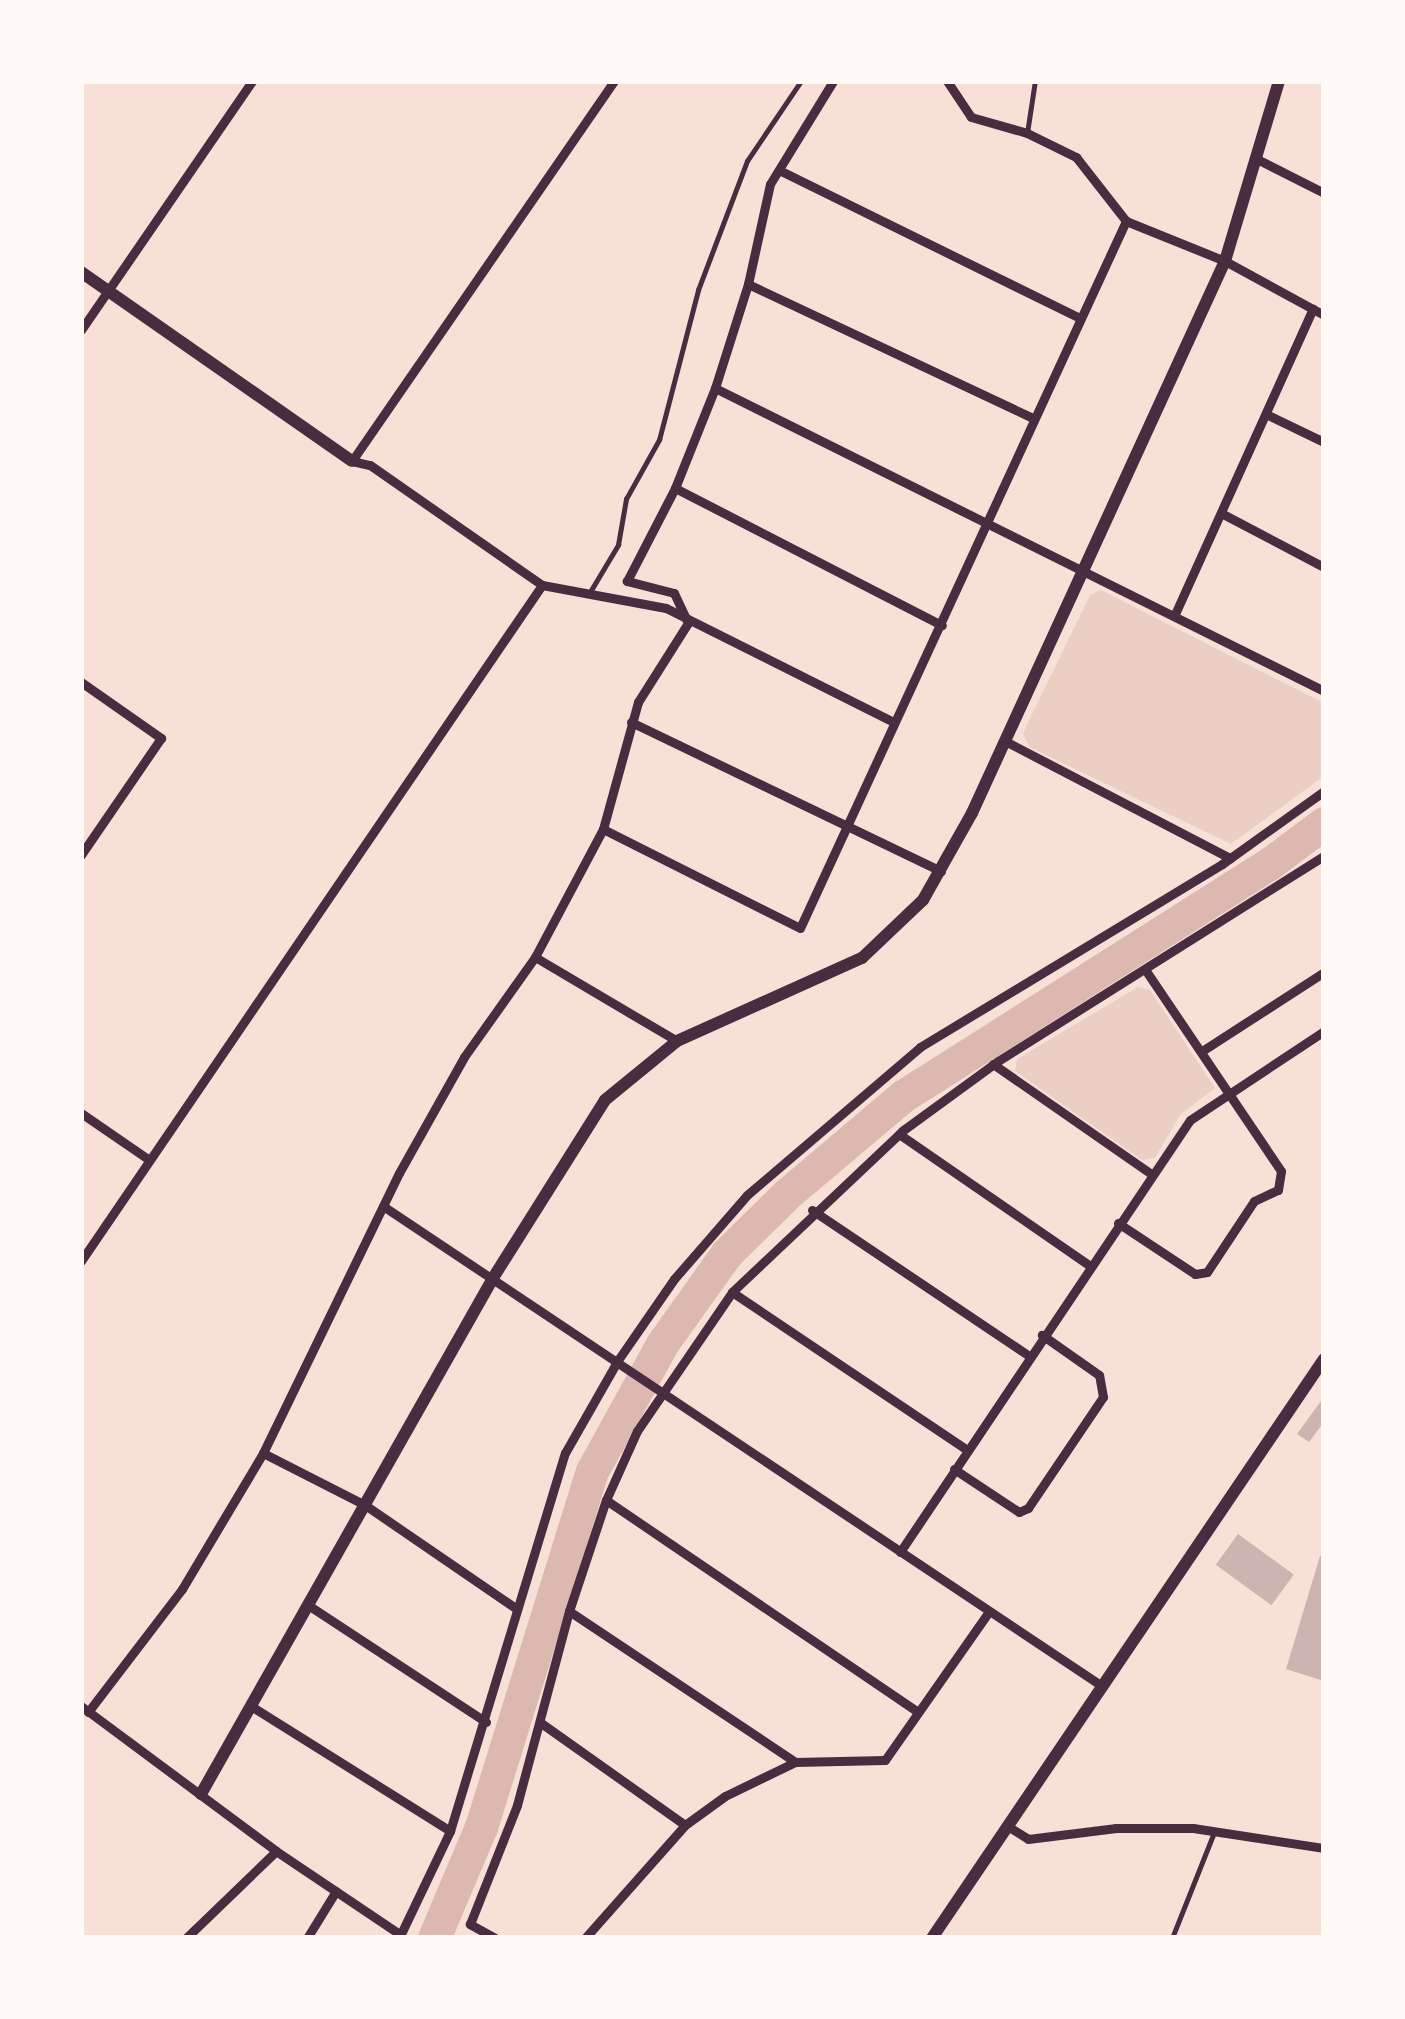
<!DOCTYPE html>
<style>
body{margin:0}
#map{position:relative;width:1405px;height:2019px;overflow:hidden;background:#f7e1d7;font-family:"Crimson Pro",serif}
div>[style]{position:absolute}
[style*='--x']{left:calc(var(--x)*1px);top:calc(var(--y)*1px);width:calc(var(--w)*1px);rotate:calc(var(--a)*1deg)}
.green>*{inset:0;background:#ebcfc5}
.river>*{height:33px;margin:-16.5px;padding:0 16.5px;transform-origin:16.5px;border-radius:16.5px;background:#dcb8b0}
.building>*{inset:0;background:#ccb4b1;transform-origin:0 0}
.service>*{height:4.5px;margin:-2.25px;padding:0 2.25px;transform-origin:2.25px;border-radius:2.25px;background:#4a2c40}
.minor>*{height:9px;margin:-4.5px;padding:0 4.5px;transform-origin:4.5px;border-radius:4.5px;background:#4a2c40}
.tertiary>*{height:12px;margin:-6px;padding:0 6px;transform-origin:6px;border-radius:6px;background:#4a2c40}
span{translate:-50% -50%;white-space:nowrap;text-align:center;line-height:1.15;-webkit-text-stroke:12px #fffaf5;paint-order:stroke}
.frame{position:absolute;inset:0;border:84px solid #fffaf5;pointer-events:none}
</style>
<div id="map">
<div class="green">
<i style="clip-path:polygon(1101px 590px,1324px 703px,1324px 776px,1231px 844px,1029px 747px,1023px 733px,1090px 595px)"></i>
<i style="clip-path:polygon(1138px 987px,1150px 990px,1215px 1088px,1180px 1115px,1155px 1158px,1142px 1160px,1015px 1071px,1017px 1059px)"></i>
</div>
<div class="river">
<i style="--x:434;--y:1938;--w:121;--a:-67.1"></i>
<i style="--x:481;--y:1827;--w:373;--a:-72.7"></i>
<i style="--x:592;--y:1471;--w:145;--a:-61.1"></i>
<i style="--x:662;--y:1344;--w:112;--a:-54.5"></i>
<i style="--x:727;--y:1253;--w:84;--a:-44.5"></i>
<i style="--x:787;--y:1194;--w:152;--a:-40.2"></i>
<i style="--x:903;--y:1096;--w:433;--a:-32.4"></i>
<i style="--x:1269;--y:864;--w:69;--a:-36.7"></i>
</div>
<div class="building">
<i style="clip-path:polygon(1324px 1397px,1324px 1422px,1309px 1442px,1297px 1434px)"></i>
<i style="left:1238px;top:1534px;width:69px;height:38px;rotate:36deg"></i>
<i style="clip-path:polygon(1320px 1556px,1324px 1556px,1324px 1681px,1286px 1669px)"></i>
</div>
<div class="service">
<i style="--x:1027;--y:133;--w:53;--a:-81.3"></i>
<i style="--x:590;--y:592;--w:55;--a:-59.2"></i>
<i style="--x:618;--y:545;--w:47;--a:-80.1"></i>
<i style="--x:626;--y:499;--w:68;--a:-60.8"></i>
<i style="--x:659;--y:440;--w:155;--a:-75.4"></i>
<i style="--x:698;--y:290;--w:138;--a:-69.2"></i>
<i style="--x:747;--y:161;--w:97;--a:-56"></i>
<i style="--x:1172;--y:1938;--w:111;--a:-68.3"></i>
</div>
<div class="minor">
<i style="--x:614;--y:81;--w:462;--a:124.6"></i>
<i style="--x:352;--y:461;--w:18;--a:13"></i>
<i style="--x:370;--y:465;--w:210;--a:34.9"></i>
<i style="--x:542;--y:585;--w:126;--a:10.5"></i>
<i style="--x:666;--y:608;--w:255;--a:26.6"></i>
<i style="--x:947;--y:81;--w:43;--a:56.3"></i>
<i style="--x:971;--y:117;--w:58;--a:15.9"></i>
<i style="--x:1027;--y:133;--w:55;--a:26.1"></i>
<i style="--x:1076;--y:157;--w:81;--a:52"></i>
<i style="--x:1126;--y:221;--w:107;--a:22"></i>
<i style="--x:1225;--y:261;--w:113;--a:28.6"></i>
<i style="--x:1255;--y:158;--w:77;--a:26.9"></i>
<i style="--x:781;--y:171;--w:333;--a:26.2"></i>
<i style="--x:748;--y:284;--w:315;--a:25.2"></i>
<i style="--x:81;--y:330;--w:302;--a:-55.5"></i>
<i style="--x:715;--y:388;--w:680;--a:26.45"></i>
<i style="--x:1266;--y:414;--w:64;--a:25.8"></i>
<i style="--x:675;--y:488;--w:300;--a:27.2"></i>
<i style="--x:1221;--y:513;--w:116;--a:27.7"></i>
<i style="--x:1175;--y:614;--w:335;--a:-65.7"></i>
<i style="--x:81;--y:682;--w:98;--a:35"></i>
<i style="--x:161;--y:738;--w:142;--a:124.4"></i>
<i style="--x:631;--y:722;--w:344;--a:25.7"></i>
<i style="--x:1005;--y:741;--w:254;--a:27.5"></i>
<i style="--x:603;--y:829;--w:220;--a:26.7"></i>
<i style="--x:800;--y:928;--w:779;--a:-65.25"></i>
<i style="--x:535;--y:957;--w:165;--a:30.6"></i>
<i style="--x:1202;--y:1051;--w:145;--a:-32.9"></i>
<i style="--x:993;--y:1064;--w:193;--a:34.8"></i>
<i style="--x:81;--y:1113;--w:81;--a:34.5"></i>
<i style="--x:899;--y:1134;--w:231;--a:34.6"></i>
<i style="--x:383;--y:1206;--w:865;--a:33.73"></i>
<i style="--x:812;--y:1210;--w:262;--a:33.9"></i>
<i style="--x:1118;--y:1223;--w:92;--a:33.5"></i>
<i style="--x:1195;--y:1274;--w:12;--a:-9"></i>
<i style="--x:1207;--y:1272;--w:85;--a:-56.5"></i>
<i style="--x:1254;--y:1201;--w:26;--a:-25"></i>
<i style="--x:1278;--y:1190;--w:19;--a:-81"></i>
<i style="--x:1281;--y:1171;--w:240;--a:-124"></i>
<i style="--x:81;--y:1261;--w:818;--a:-55.71"></i>
<i style="--x:732;--y:1292;--w:283;--a:33.9"></i>
<i style="--x:263;--y:1453;--w:114;--a:27"></i>
<i style="--x:365;--y:1505;--w:184;--a:34.4"></i>
<i style="--x:954;--y:1469;--w:78;--a:33.5"></i>
<i style="--x:1019;--y:1512;--w:10;--a:-24"></i>
<i style="--x:1028;--y:1508;--w:134;--a:-56"></i>
<i style="--x:1103;--y:1397;--w:22;--a:-100"></i>
<i style="--x:1099;--y:1375;--w:70;--a:-144.9"></i>
<i style="--x:606;--y:1500;--w:375;--a:34.2"></i>
<i style="--x:900;--y:1552;--w:520;--a:-56.13"></i>
<i style="--x:1190;--y:1120;--w:161;--a:-33.6"></i>
<i style="--x:308;--y:1605;--w:213;--a:33.3"></i>
<i style="--x:569;--y:1611;--w:272;--a:33.7"></i>
<i style="--x:81;--y:1706;--w:243;--a:36.6"></i>
<i style="--x:276;--y:1851;--w:151;--a:33.9"></i>
<i style="--x:251;--y:1706;--w:235;--a:32.1"></i>
<i style="--x:88;--y:1712;--w:155;--a:-52.6"></i>
<i style="--x:182;--y:1589;--w:158;--a:-59.2"></i>
<i style="--x:263;--y:1453;--w:311;--a:-64.1"></i>
<i style="--x:399;--y:1173;--w:133;--a:-60.7"></i>
<i style="--x:464;--y:1057;--w:123;--a:-54.6"></i>
<i style="--x:535;--y:957;--w:145;--a:-62"></i>
<i style="--x:603;--y:829;--w:132;--a:-74.6"></i>
<i style="--x:638;--y:702;--w:93;--a:-57.7"></i>
<i style="--x:688;--y:623;--w:33;--a:-115"></i>
<i style="--x:674;--y:593;--w:49;--a:-165.7"></i>
<i style="--x:627;--y:581;--w:105;--a:-62.7"></i>
<i style="--x:675;--y:488;--w:108;--a:-68.2"></i>
<i style="--x:715;--y:388;--w:109;--a:-72.4"></i>
<i style="--x:748;--y:284;--w:102;--a:-77.6"></i>
<i style="--x:770;--y:184;--w:121;--a:-58.5"></i>
<i style="--x:541;--y:1723;--w:176;--a:35.3"></i>
<i style="--x:1009;--y:1827;--w:22;--a:32"></i>
<i style="--x:1028;--y:1839;--w:89;--a:-7.1"></i>
<i style="--x:1116;--y:1828;--w:77;--a:0"></i>
<i style="--x:1193;--y:1828;--w:133;--a:8.7"></i>
<i style="--x:186;--y:1938;--w:125;--a:-44"></i>
<i style="--x:307;--y:1938;--w:55;--a:-58.3"></i>
<i style="--x:399;--y:1938;--w:119;--a:-64.5"></i>
<i style="--x:450;--y:1831;--w:395;--a:-73.1"></i>
<i style="--x:565;--y:1453;--w:107;--a:-60.3"></i>
<i style="--x:618;--y:1360;--w:98;--a:-55.3"></i>
<i style="--x:674;--y:1279;--w:111;--a:-49"></i>
<i style="--x:747;--y:1195;--w:228;--a:-40.5"></i>
<i style="--x:920;--y:1047;--w:353;--a:-31.2"></i>
<i style="--x:1222;--y:864;--w:125;--a:-35.6"></i>
<i style="--x:495;--y:1938;--w:29;--a:-151"></i>
<i style="--x:470;--y:1924;--w:128;--a:-68.4"></i>
<i style="--x:517;--y:1805;--w:201;--a:-75"></i>
<i style="--x:569;--y:1611;--w:117;--a:-71.6"></i>
<i style="--x:606;--y:1500;--w:76;--a:-65.8"></i>
<i style="--x:637;--y:1431;--w:168;--a:-55.6"></i>
<i style="--x:732;--y:1292;--w:234;--a:-43.4"></i>
<i style="--x:902;--y:1131;--w:119;--a:-36.1"></i>
<i style="--x:998;--y:1061;--w:385;--a:-32.2"></i>
<i style="--x:585;--y:1938;--w:151;--a:-48.5"></i>
<i style="--x:685;--y:1825;--w:49;--a:-35.9"></i>
<i style="--x:725;--y:1796;--w:78;--a:-25.9"></i>
<i style="--x:795;--y:1762;--w:90;--a:-1.3"></i>
<i style="--x:885;--y:1760;--w:179;--a:-55"></i>
</div>
<div class="tertiary">
<i style="--x:81;--y:272;--w:330;--a:34.9"></i>
<i style="--x:201;--y:1794;--w:593;--a:-60.49"></i>
<i style="--x:493;--y:1278;--w:210;--a:-57.8"></i>
<i style="--x:605;--y:1100;--w:93;--a:-39.3"></i>
<i style="--x:677;--y:1041;--w:203;--a:-24.2"></i>
<i style="--x:862;--y:958;--w:84;--a:-43.6"></i>
<i style="--x:923;--y:900;--w:100;--a:-60.6"></i>
<i style="--x:972;--y:813;--w:607;--a:-65.38"></i>
<i style="--x:1225;--y:261;--w:188;--a:-73.3"></i>
<i style="--x:932;--y:1938;--w:699;--a:-55.9"></i>
</div>
<div class="frame"></div>
</div>
